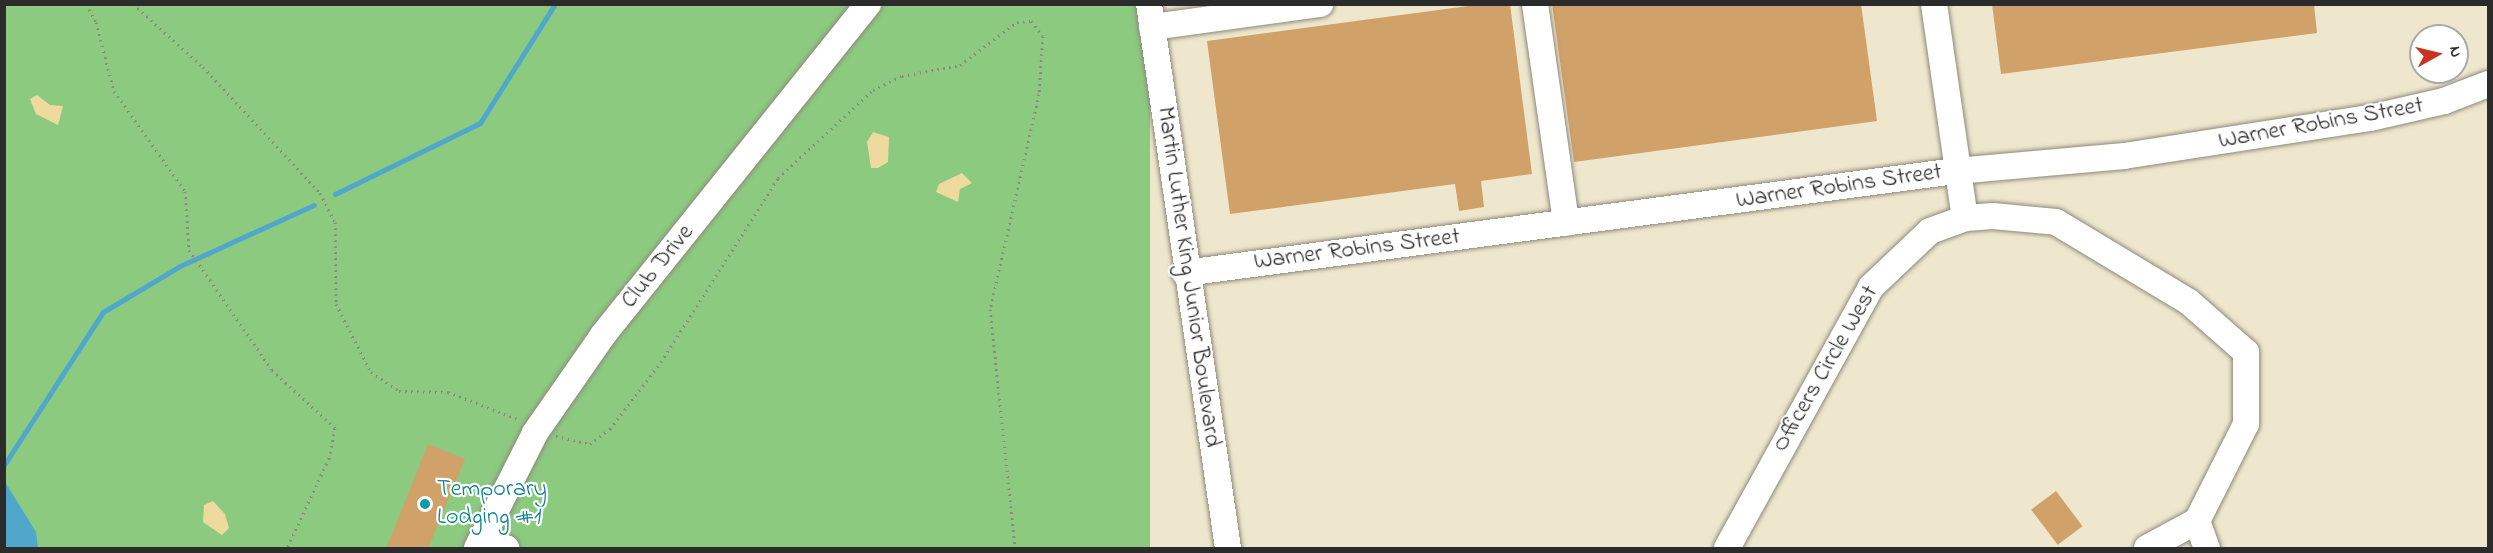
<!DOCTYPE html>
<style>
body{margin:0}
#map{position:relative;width:2493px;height:553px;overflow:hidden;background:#efe7cd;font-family:"Indie Flower",sans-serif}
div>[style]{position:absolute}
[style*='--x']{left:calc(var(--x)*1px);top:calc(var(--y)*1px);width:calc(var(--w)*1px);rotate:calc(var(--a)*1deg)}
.green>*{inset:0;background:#8cca80;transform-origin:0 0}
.sand>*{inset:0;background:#eeda9e}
.water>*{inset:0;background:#4fa7cc}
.stream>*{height:5px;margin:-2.5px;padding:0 2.5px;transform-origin:2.5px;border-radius:2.5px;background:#4fa7cc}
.building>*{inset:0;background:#d0a168;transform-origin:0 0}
.path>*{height:3px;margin-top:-1.5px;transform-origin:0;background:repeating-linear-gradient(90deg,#8d897c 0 1.5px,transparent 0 6px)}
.roads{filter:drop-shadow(0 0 2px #8d897c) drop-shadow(0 0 2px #8d897c)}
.minor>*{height:26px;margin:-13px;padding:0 13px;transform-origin:13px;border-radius:13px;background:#fff}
.dots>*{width:16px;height:16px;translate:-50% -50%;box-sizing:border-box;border:3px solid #fff;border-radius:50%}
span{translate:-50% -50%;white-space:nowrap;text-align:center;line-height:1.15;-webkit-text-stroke:4.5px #fff;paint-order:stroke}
.street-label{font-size:24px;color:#2b2b2b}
.culture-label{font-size:24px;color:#0d838f}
.left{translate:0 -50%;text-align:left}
.frame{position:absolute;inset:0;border:6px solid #2b2b2b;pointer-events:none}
.north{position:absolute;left:2409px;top:24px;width:60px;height:60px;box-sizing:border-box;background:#fff;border:2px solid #aaa;border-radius:50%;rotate:82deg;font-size:16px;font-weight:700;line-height:24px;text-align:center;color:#2b2b2b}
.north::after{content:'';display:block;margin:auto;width:21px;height:27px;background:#c8321e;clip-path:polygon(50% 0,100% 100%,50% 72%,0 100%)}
</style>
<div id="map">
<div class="green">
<i style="left:4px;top:5px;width:1146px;height:543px"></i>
</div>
<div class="sand">
<i style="clip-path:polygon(37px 95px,50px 105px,63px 106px,58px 125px,36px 114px,30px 99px)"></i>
<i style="clip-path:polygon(873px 132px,889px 137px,888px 162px,878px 168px,871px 168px,867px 142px)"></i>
<i style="clip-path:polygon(962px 173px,972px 183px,960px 189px,958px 202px,936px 192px,939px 184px)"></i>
<i style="clip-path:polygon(213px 501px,225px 514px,229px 528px,222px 535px,203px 522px,204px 505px)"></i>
</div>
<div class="water">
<i style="clip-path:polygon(5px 482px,36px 532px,38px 548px,5px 548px)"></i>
</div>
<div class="stream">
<i style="--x:335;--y:194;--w:161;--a:-26.1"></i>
<i style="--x:480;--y:123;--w:141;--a:-57.8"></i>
<i style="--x:4;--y:465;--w:182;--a:-57.1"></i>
<i style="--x:103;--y:312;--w:90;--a:-30.9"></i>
<i style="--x:180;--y:266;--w:147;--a:-24.5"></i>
</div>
<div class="building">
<i style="clip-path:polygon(1483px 4px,1510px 4px,1532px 174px,1481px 181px,1484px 207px,1459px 211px,1455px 184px,1230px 214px,1207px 41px)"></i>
<i style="clip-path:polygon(1552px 4px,1861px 4px,1877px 121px,1574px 162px)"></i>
<i style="clip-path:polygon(1992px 4px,2314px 4px,2317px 33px,2001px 74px)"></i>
<i style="clip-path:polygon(428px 444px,465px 459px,428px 549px,386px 549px)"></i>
<i style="left:2056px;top:491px;width:44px;height:31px;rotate:53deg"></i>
</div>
<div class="path">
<i style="--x:86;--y:4;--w:21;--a:61"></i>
<i style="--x:96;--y:22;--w:71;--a:75.4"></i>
<i style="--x:114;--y:91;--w:123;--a:54.6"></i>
<i style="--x:185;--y:191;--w:59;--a:86.1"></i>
<i style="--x:189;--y:250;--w:146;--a:55.3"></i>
<i style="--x:272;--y:370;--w:86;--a:42.6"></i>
<i style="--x:335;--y:428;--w:31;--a:101"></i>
<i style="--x:329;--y:458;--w:99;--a:115"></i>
<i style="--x:133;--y:4;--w:94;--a:42"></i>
<i style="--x:203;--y:67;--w:172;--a:47.1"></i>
<i style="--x:320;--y:193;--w:33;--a:63"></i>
<i style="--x:335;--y:222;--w:82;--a:89.3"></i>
<i style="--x:336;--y:304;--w:76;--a:62.8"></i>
<i style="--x:371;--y:372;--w:34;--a:34"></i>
<i style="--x:399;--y:391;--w:49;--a:1.2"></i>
<i style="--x:448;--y:392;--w:77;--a:21.3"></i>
<i style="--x:556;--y:436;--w:35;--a:13"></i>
<i style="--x:590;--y:444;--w:25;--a:-37"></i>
<i style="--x:610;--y:429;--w:84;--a:-52.7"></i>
<i style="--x:661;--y:362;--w:218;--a:-57.5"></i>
<i style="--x:778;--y:178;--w:129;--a:-42.8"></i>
<i style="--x:873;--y:90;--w:32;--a:-26"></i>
<i style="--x:902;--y:76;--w:59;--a:-10.7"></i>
<i style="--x:960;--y:65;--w:71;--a:-37"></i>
<i style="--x:1017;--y:22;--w:14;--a:-4"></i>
<i style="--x:1031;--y:21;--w:19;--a:51"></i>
<i style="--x:1043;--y:36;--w:58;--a:93.9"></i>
<i style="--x:1039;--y:94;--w:221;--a:102.8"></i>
<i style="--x:990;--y:309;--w:240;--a:84"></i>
</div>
<div class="roads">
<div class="minor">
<i style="--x:1149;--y:4;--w:550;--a:81.74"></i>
<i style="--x:1535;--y:4;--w:221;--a:81.9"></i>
<i style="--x:1934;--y:4;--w:216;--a:81.8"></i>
<i style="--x:1152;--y:27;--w:170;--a:-7.8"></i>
<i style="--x:1185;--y:273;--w:778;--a:-7.54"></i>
<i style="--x:1956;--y:171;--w:169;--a:-5.1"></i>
<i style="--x:2124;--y:156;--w:249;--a:-8.8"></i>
<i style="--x:2370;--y:118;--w:76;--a:-12.9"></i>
<i style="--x:2444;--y:101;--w:47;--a:-21.1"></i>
<i style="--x:480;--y:542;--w:27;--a:13"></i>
<i style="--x:477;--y:548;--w:129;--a:-63.2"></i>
<i style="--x:535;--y:433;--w:119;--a:-55.2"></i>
<i style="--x:603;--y:335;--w:424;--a:-51.3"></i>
<i style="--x:1727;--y:548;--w:298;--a:-61.1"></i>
<i style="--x:1871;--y:287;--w:81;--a:-43.5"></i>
<i style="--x:1930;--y:231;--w:37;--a:-20"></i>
<i style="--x:1965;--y:218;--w:28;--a:-4"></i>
<i style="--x:1993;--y:216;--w:63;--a:5.4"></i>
<i style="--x:2056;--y:222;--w:155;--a:31"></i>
<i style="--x:2189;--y:302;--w:76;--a:41.3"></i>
<i style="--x:2246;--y:352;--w:72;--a:90"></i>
<i style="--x:2246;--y:424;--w:109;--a:116.8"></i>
<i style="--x:2197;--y:521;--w:29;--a:70"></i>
<i style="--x:2147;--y:548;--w:57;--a:-28.4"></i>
</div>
</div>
<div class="dots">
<i style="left:425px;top:504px;background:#0f9aa8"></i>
</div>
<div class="street-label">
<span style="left:2321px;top:124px;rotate:-10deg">Warner Robins Street</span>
<span style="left:1839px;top:187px;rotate:-8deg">Warner Robins Street</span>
<span style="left:1357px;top:250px;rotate:-7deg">Warner Robins Street</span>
<span style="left:658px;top:267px;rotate:-51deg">Club Drive</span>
<span style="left:1188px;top:277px;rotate:82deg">Martin Luther King Junior Boulevard</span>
<span style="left:1826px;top:369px;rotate:-60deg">Officers Circle West</span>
</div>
<div class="culture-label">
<span class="left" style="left:437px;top:504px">Temporary<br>Lodging #1</span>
</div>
<div class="frame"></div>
<div class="north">N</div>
</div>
